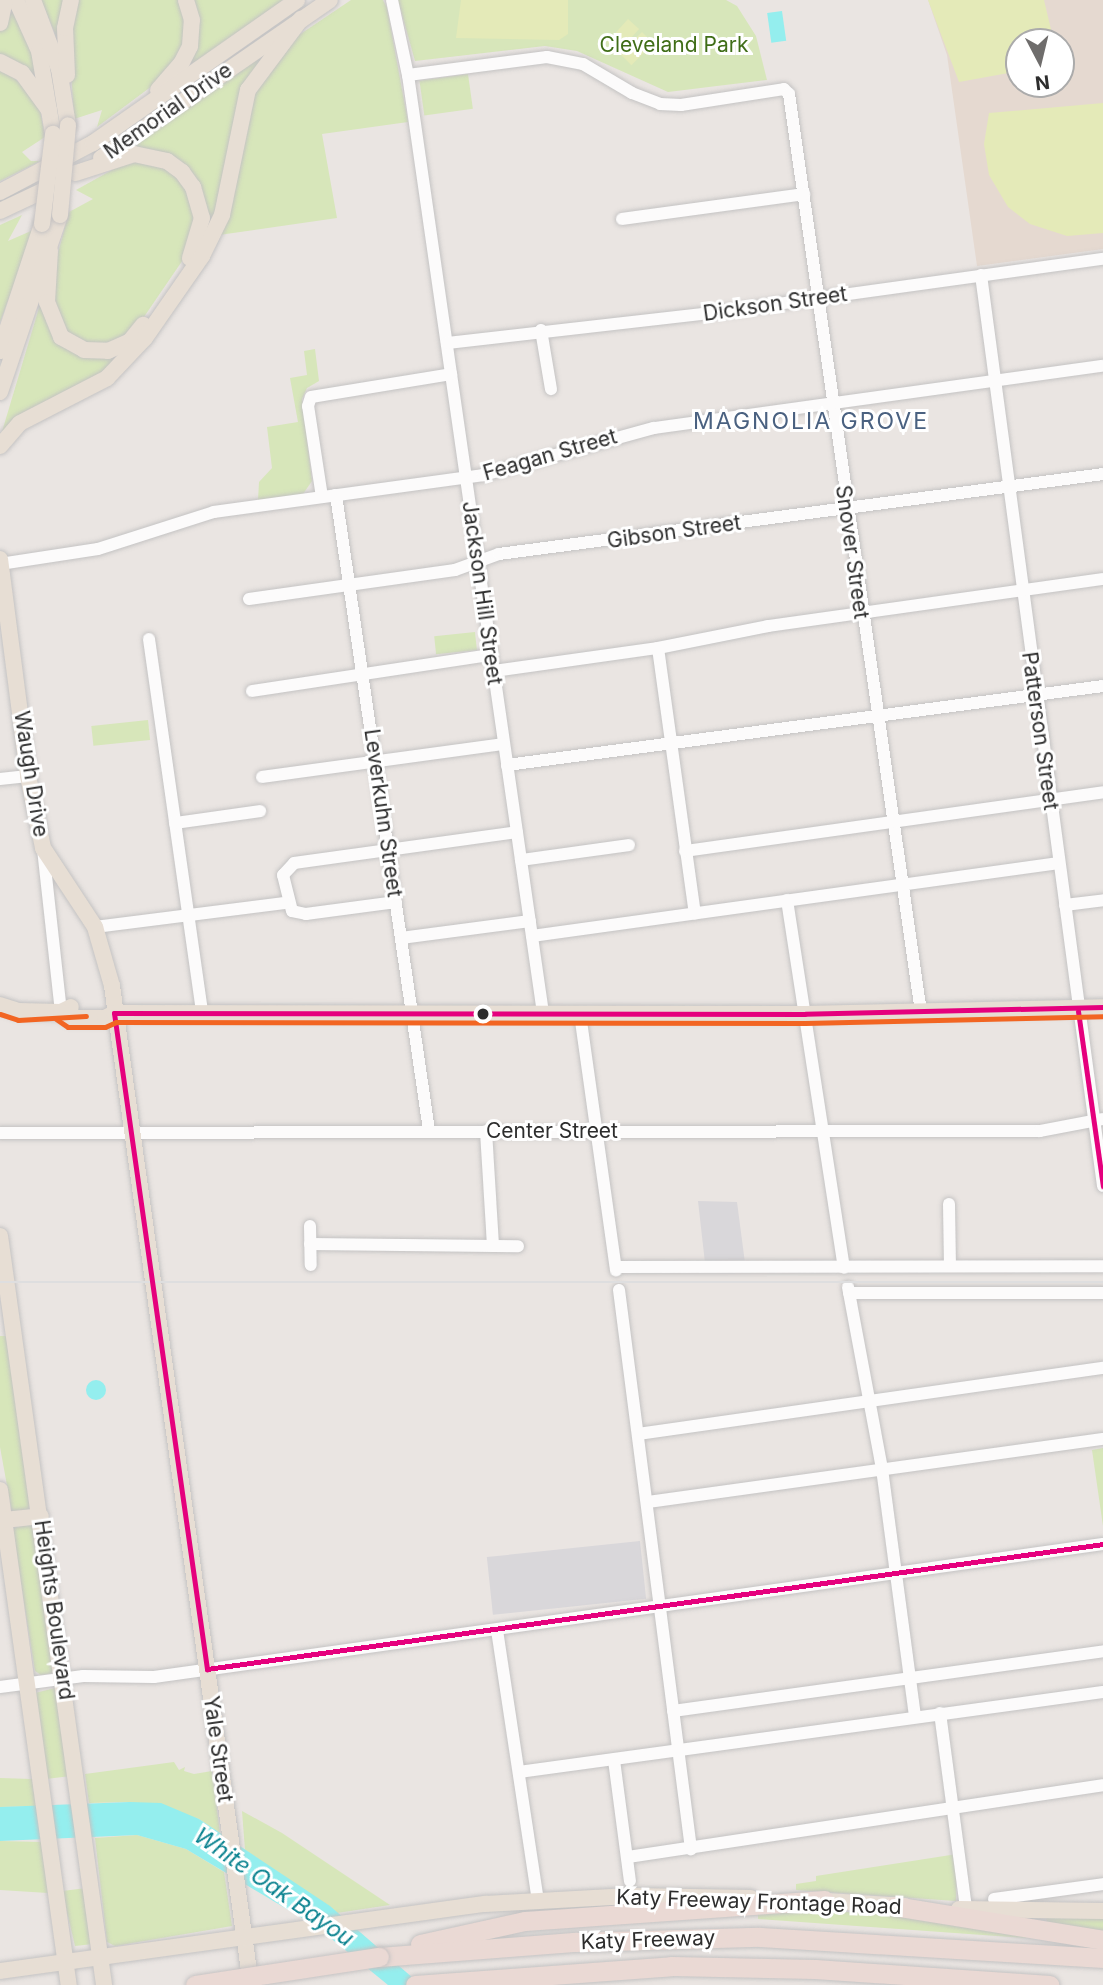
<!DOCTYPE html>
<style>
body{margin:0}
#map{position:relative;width:1103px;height:1985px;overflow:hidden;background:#eae5e2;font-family:Inter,sans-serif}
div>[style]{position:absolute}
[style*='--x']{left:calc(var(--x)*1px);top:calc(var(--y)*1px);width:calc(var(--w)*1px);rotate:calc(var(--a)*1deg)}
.industrial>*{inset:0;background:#d9d7da;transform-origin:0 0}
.education>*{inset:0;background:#e5d9d0}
.green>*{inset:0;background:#d7e6ba;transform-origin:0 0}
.pitch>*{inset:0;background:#e4eab8;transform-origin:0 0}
.water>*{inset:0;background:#94eeee;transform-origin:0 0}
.round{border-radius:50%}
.roads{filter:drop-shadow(0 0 2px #c4c3c3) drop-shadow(0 0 2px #c4c3c3)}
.minor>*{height:12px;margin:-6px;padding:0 6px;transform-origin:6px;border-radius:6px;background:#fcfbfb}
.major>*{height:16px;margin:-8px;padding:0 8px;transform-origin:8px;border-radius:8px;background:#e7ded4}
.highway>*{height:19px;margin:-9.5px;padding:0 9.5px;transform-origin:9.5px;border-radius:9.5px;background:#ead9d4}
.rail>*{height:2.5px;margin:-1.25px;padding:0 1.25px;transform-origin:1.25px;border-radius:1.25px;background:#dededf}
.bridges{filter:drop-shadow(0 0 2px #c6c3c3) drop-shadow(0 0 2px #c6c3c3)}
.major-bridge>*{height:16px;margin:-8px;padding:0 8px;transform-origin:8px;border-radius:8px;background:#e7ded4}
.highway-bridge>*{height:19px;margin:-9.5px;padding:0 9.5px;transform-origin:9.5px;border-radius:9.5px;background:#ead9d4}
.bus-1>*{height:5px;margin:-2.5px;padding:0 2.5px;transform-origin:2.5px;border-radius:2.5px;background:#e5007d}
.bus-2>*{height:5px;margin:-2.5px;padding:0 2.5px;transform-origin:2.5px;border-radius:2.5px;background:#f26522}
.dots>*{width:19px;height:19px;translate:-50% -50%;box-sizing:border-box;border:4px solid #fff;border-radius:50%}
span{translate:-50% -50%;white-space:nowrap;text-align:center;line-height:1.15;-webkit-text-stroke:6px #fff;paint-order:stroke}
.park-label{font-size:21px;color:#406e18}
.street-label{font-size:21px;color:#2d2d2d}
.neighbourhood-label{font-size:23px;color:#4a6180;letter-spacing:2px}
.water-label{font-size:23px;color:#09828f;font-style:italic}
.north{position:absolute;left:1005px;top:28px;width:70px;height:70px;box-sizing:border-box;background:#fff;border:2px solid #ababab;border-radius:50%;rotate:173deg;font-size:19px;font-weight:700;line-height:28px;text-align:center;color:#2d2d2d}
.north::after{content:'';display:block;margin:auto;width:24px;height:32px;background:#6f6d6c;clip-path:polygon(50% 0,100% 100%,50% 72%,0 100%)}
</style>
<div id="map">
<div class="industrial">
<i style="clip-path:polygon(698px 1201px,737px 1202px,745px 1263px,705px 1263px)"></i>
<i style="left:640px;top:1541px;width:58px;height:154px;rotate:84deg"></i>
</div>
<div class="education">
<i style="clip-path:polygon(evenodd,928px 0,1103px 0,1103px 249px,977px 266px,947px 55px,928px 0,1019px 42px,1061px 42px,1061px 84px,1019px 84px,1019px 42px)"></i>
</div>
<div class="green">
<i style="clip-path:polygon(41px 0,67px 0,59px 39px,57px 38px)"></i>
<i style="clip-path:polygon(76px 0,182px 0,187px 11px,184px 51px,152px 86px,97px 127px,102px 110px,74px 119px,69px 38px)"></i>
<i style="clip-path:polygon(191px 0,283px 0,186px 70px)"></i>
<i style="clip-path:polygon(351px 0,383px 0,387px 8px,408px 122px,322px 134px,337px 218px,219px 235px,247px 100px,299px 35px)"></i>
<i style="clip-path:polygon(398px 0,726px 0,737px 6px,756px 36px,767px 80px,668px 92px,577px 51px,545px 46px,415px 61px)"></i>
<i style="clip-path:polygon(13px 10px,30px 46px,40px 83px,0 58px,0 31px)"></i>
<i style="clip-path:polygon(273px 47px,242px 89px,225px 190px,210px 232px,142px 336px,94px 383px,25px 415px,1px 435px,41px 301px,53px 335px,79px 353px,96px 356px,118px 352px,141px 335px,198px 251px,206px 213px,198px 184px,178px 162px,138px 151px,135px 145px)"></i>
<i style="clip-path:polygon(0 66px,38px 99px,45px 137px,22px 152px,31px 161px,40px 161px,0 181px)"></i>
<i style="left:468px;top:74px;width:35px;height:49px;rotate:82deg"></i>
<i style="clip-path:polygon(130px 160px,169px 167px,197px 205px,189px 251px,133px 333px,104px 347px,70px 338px,52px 312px,57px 257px,69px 212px,93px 199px,76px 190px)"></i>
<i style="clip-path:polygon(22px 215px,8px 241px,31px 231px,32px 237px,0 322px,0 225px)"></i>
<i style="clip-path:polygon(315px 349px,319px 381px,307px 388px,302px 399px,312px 481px,303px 494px,258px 500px,259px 482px,272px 468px,267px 427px,298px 422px,290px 378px,307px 375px,304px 351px)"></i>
<i style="left:475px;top:632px;width:18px;height:41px;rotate:84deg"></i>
<i style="left:148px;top:720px;width:20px;height:57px;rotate:84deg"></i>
<i style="clip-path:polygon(0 1336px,6px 1336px,32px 1510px,12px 1513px,0 1447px)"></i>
<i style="clip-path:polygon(1103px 1448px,1103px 1526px,1092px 1450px)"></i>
<i style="clip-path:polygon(33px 1524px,53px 1673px,41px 1675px,35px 1671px,12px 1528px)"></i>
<i style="clip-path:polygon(55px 1688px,71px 1776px,46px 1779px,35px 1693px)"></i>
<i style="clip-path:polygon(174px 1762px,179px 1770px,185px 1767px,184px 1771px,194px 1774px,212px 1771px,220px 1833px,199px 1819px,130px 1802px,89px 1803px,85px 1774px)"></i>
<i style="clip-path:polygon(0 1778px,32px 1779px,36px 1806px,0 1807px)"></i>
<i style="clip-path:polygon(242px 1811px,282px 1833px,390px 1905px,337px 1913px,245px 1850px)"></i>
<i style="clip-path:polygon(137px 1835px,186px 1849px,224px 1872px,232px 1926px,115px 1946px,107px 1942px,95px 1838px)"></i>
<i style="clip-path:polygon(0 1841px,41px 1842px,48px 1893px,0 1890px)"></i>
<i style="clip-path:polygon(957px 1854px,956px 1901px,796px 1890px,796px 1884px,816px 1881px,816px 1876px)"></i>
<i style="clip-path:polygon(87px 1888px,93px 1944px,75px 1946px,62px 1891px)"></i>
<i style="clip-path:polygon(758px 1912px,866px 1912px,1026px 1932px,1026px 1938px,758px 1919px)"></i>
<i style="clip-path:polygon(1046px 1917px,1103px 1919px,1103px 1933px,1047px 1923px)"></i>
</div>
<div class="pitch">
<i style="clip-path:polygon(461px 0,568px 0,568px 34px,559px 40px,456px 38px)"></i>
<i style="clip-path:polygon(928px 0,1044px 0,1054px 42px,1019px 42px,1019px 71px,959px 82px)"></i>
<i style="left:628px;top:19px;width:15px;height:31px;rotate:42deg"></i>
<i style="left:642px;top:32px;width:16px;height:31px;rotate:45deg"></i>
<i style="clip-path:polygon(1103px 103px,1103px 233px,1067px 236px,1030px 224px,1008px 207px,989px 175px,984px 144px,989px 113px)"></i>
</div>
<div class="water">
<i style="left:782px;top:11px;width:30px;height:15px;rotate:82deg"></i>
<i class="round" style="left:86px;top:1380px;width:20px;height:20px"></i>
<i style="clip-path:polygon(130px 1802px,161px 1803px,199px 1819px,330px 1906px,421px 1985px,388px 1985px,317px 1927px,186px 1849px,137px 1835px,0 1841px,0 1807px)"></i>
</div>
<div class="roads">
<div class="minor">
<i style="--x:392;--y:0;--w:77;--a:78"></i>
<i style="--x:408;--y:75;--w:948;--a:81.81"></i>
<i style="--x:408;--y:75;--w:140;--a:-7.4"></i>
<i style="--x:547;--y:57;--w:37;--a:11"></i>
<i style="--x:583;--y:64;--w:57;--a:30.6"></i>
<i style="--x:632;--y:93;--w:30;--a:21"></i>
<i style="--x:660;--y:104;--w:21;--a:3"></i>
<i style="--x:681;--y:105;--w:104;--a:-8.8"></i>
<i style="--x:784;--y:89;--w:7;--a:45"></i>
<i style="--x:789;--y:94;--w:927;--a:81.82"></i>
<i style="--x:622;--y:219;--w:184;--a:-7.8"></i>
<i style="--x:981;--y:275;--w:919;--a:82.37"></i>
<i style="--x:541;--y:330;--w:60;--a:80.4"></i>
<i style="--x:447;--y:343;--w:267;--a:-6.5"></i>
<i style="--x:712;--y:313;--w:395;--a:-7.9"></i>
<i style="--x:336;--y:495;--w:642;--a:81.67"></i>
<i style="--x:322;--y:497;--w:92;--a:-98.7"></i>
<i style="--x:308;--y:406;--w:9;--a:-72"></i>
<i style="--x:311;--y:397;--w:142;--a:-9.3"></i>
<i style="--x:0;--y:564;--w:99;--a:-8.7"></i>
<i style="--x:98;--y:549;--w:122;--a:-17.7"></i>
<i style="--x:214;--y:512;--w:272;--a:-7.8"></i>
<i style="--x:483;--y:475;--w:177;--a:-15.4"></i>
<i style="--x:654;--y:428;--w:453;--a:-7.9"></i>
<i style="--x:249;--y:599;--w:208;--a:-8"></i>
<i style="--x:455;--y:570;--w:47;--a:-20"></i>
<i style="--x:499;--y:554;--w:609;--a:-7.54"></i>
<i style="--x:149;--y:639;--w:378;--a:81.9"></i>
<i style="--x:658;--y:648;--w:268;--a:82.1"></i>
<i style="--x:494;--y:671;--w:166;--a:-8"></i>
<i style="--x:658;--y:648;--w:112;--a:-11.3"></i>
<i style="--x:768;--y:626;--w:338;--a:-8"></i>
<i style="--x:252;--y:691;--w:242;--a:-8.6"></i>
<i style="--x:507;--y:765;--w:601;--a:-7.55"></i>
<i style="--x:262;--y:777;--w:244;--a:-7.8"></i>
<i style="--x:0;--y:779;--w:28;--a:-6"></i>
<i style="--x:175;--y:823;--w:86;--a:-8"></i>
<i style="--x:43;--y:849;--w:164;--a:83.7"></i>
<i style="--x:685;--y:851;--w:422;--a:-8"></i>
<i style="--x:521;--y:860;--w:109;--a:-7.9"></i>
<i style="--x:787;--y:900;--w:372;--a:81.2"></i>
<i style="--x:396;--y:902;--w:91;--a:172.4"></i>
<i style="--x:306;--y:914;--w:14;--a:-168"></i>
<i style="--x:292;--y:911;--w:37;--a:-104"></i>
<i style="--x:283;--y:875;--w:16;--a:-47"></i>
<i style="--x:294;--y:863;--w:225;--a:-7.9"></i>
<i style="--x:1065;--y:905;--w:38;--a:-7"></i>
<i style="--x:95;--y:927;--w:193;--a:-7.2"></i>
<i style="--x:532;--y:936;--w:532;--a:-7.89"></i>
<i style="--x:401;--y:938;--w:130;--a:-7.5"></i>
<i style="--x:580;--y:1014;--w:259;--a:82"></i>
<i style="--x:486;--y:1131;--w:115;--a:86.5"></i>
<i style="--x:0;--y:1133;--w:1040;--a:-0.11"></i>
<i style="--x:1040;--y:1131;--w:64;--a:-10.8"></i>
<i style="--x:949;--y:1204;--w:62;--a:89.1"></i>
<i style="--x:310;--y:1226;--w:39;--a:89"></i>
<i style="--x:310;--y:1244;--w:208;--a:0.6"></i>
<i style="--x:616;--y:1267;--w:487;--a:-0.1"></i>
<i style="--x:848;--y:1287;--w:185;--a:79.4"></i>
<i style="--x:882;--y:1469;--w:250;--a:82.4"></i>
<i style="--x:619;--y:1290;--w:564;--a:82.66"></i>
<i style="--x:849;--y:1293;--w:254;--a:0"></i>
<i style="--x:638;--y:1434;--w:470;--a:-8.1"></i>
<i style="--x:648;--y:1502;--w:459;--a:-7.9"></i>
<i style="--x:497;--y:1630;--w:273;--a:81.4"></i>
<i style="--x:0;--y:1687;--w:84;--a:-7.5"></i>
<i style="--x:83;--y:1676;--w:71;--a:0.8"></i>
<i style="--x:154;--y:1677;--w:958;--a:-7.98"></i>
<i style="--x:673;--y:1711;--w:434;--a:-7.9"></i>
<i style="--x:940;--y:1713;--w:198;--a:82.4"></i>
<i style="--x:614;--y:1760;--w:122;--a:82.5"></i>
<i style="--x:519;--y:1772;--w:589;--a:-7.8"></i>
<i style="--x:628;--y:1857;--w:480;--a:-8.6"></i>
<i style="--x:994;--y:1899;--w:110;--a:-7.8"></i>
</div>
<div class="major">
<i style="--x:16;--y:0;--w:56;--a:65.7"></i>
<i style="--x:39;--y:51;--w:84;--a:80.4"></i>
<i style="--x:33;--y:0;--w:74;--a:69.4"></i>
<i style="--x:59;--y:69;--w:57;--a:80.9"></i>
<i style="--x:0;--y:23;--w:24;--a:-78"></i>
<i style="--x:0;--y:62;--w:25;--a:27"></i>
<i style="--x:22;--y:73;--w:46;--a:53.9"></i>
<i style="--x:67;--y:75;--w:47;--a:-92.4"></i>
<i style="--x:65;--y:28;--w:29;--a:-78"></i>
<i style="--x:158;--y:90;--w:35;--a:-49"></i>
<i style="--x:181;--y:64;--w:20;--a:-63"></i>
<i style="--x:190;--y:46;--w:26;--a:-86"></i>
<i style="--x:192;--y:20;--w:21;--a:-107"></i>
<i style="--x:101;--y:158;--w:278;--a:-34.6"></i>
<i style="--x:76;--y:173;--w:61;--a:-18.1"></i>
<i style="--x:134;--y:154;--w:34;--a:12"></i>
<i style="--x:167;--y:161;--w:19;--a:36"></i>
<i style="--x:182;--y:172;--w:19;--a:54"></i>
<i style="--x:193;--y:187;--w:32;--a:74"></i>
<i style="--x:202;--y:218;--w:42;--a:106.7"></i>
<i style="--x:0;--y:192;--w:105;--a:-27.8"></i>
<i style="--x:93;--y:143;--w:249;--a:-35"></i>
<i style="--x:0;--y:211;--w:61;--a:-25.3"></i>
<i style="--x:50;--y:250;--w:52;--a:93.3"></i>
<i style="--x:47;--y:302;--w:38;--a:68"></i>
<i style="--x:61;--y:337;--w:26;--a:29"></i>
<i style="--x:84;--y:350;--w:24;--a:2"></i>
<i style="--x:108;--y:351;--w:24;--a:-24"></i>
<i style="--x:130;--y:341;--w:21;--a:-51"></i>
<i style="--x:0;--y:351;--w:134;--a:-71.7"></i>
<i style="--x:0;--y:392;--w:187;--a:-71.3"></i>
<i style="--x:0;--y:446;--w:30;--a:-49"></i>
<i style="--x:20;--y:423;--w:98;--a:-27.3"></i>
<i style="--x:107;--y:378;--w:55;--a:-46.5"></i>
<i style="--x:145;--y:338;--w:100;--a:-55.2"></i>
<i style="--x:202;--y:256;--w:46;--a:-64"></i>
<i style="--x:222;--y:215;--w:128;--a:-78.3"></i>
<i style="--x:248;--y:90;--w:89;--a:-53.3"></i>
<i style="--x:0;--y:559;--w:219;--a:82.6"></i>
<i style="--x:28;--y:776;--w:74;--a:78.2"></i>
<i style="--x:43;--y:848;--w:95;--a:56.6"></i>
<i style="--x:95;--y:927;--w:61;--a:73.9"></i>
<i style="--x:112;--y:986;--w:1009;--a:82.08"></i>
<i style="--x:0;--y:1005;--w:19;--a:18"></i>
<i style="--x:18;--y:1011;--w:43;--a:1.3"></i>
<i style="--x:61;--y:1012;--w:11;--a:-27"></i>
<i style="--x:61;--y:1012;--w:11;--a:34"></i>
<i style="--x:70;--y:1018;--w:35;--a:0"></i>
<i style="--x:105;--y:1018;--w:10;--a:-29"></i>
<i style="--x:114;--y:1013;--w:691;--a:0.08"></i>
<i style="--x:805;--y:1014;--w:298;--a:-1.3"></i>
<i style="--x:0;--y:1236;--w:756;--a:82.09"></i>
<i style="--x:0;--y:1490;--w:500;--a:82.1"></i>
<i style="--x:4;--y:1520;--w:37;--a:-6"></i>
<i style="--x:812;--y:1900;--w:93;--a:3.7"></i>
<i style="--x:959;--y:1909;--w:144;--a:0.8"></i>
<i style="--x:0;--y:1971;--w:490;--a:-7.9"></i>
<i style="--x:485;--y:1904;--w:145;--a:-3.2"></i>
<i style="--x:630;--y:1896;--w:121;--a:0.9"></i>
</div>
<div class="highway">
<i style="--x:894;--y:1906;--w:212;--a:9.2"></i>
<i style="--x:420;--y:1944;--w:107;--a:-12.4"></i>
<i style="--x:525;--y:1921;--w:300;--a:-4"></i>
<i style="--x:379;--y:1957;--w:198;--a:-4.4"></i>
<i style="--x:576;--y:1942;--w:184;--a:-1.6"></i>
<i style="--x:760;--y:1937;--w:344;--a:3.5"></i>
<i style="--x:415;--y:1985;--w:257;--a:-4.2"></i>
<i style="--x:671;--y:1966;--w:144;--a:1.2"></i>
<i style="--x:815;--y:1969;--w:235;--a:3.9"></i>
</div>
</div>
<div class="rail">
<i style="--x:0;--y:1282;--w:1103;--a:0"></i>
</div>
<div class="bridges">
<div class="major-bridge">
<i style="--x:60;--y:215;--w:90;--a:-84.9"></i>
<i style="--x:42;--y:224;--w:91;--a:-83"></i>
</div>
<div class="highway-bridge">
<i style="--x:195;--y:1985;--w:186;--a:-8.7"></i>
</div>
</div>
<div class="bus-1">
<i style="--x:1103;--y:1007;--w:298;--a:178.7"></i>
<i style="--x:805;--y:1014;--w:691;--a:-179.92"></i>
<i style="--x:114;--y:1013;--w:663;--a:81.93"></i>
<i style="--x:207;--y:1669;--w:905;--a:-7.94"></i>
<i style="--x:1078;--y:1011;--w:177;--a:81.9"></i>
</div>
<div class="bus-2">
<i style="--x:0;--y:1014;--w:19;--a:18"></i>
<i style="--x:18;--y:1020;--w:68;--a:-3.4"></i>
<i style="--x:56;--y:1019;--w:14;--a:34"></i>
<i style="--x:68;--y:1027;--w:37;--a:0"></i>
<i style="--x:105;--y:1027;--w:12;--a:-24"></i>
<i style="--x:116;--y:1022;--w:689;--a:0.08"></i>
<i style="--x:805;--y:1023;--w:298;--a:-1.3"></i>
</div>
<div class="dots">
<i style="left:483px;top:1014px;background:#2d2d2d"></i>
</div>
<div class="park-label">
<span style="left:674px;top:45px">Cleveland Park</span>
</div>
<div class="street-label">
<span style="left:168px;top:111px;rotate:-35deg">Memorial Drive</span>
<span style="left:775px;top:304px;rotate:-8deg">Dickson Street</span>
<span style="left:550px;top:455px;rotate:-16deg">Feagan Street</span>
<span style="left:674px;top:532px;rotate:-8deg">Gibson Street</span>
<span style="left:852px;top:552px;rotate:82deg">Snover Street</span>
<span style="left:482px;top:593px;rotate:82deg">Jackson Hill Street</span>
<span style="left:1040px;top:731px;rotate:82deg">Patterson Street</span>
<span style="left:31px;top:774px;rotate:81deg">Waugh Drive</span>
<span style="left:383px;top:813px;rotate:82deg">Leverkuhn Street</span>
<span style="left:552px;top:1131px">Center Street</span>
<span style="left:54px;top:1610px;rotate:82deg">Heights Boulevard</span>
<span style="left:218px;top:1749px;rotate:82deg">Yale Street</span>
<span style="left:759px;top:1902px;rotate:2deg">Katy Freeway Frontage Road</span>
<span style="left:648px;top:1940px;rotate:-2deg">Katy Freeway</span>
</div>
<div class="neighbourhood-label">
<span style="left:811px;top:421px">MAGNOLIA GROVE</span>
</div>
<div class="water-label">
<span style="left:274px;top:1887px;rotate:35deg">White Oak Bayou</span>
</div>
<div class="north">N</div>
</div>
